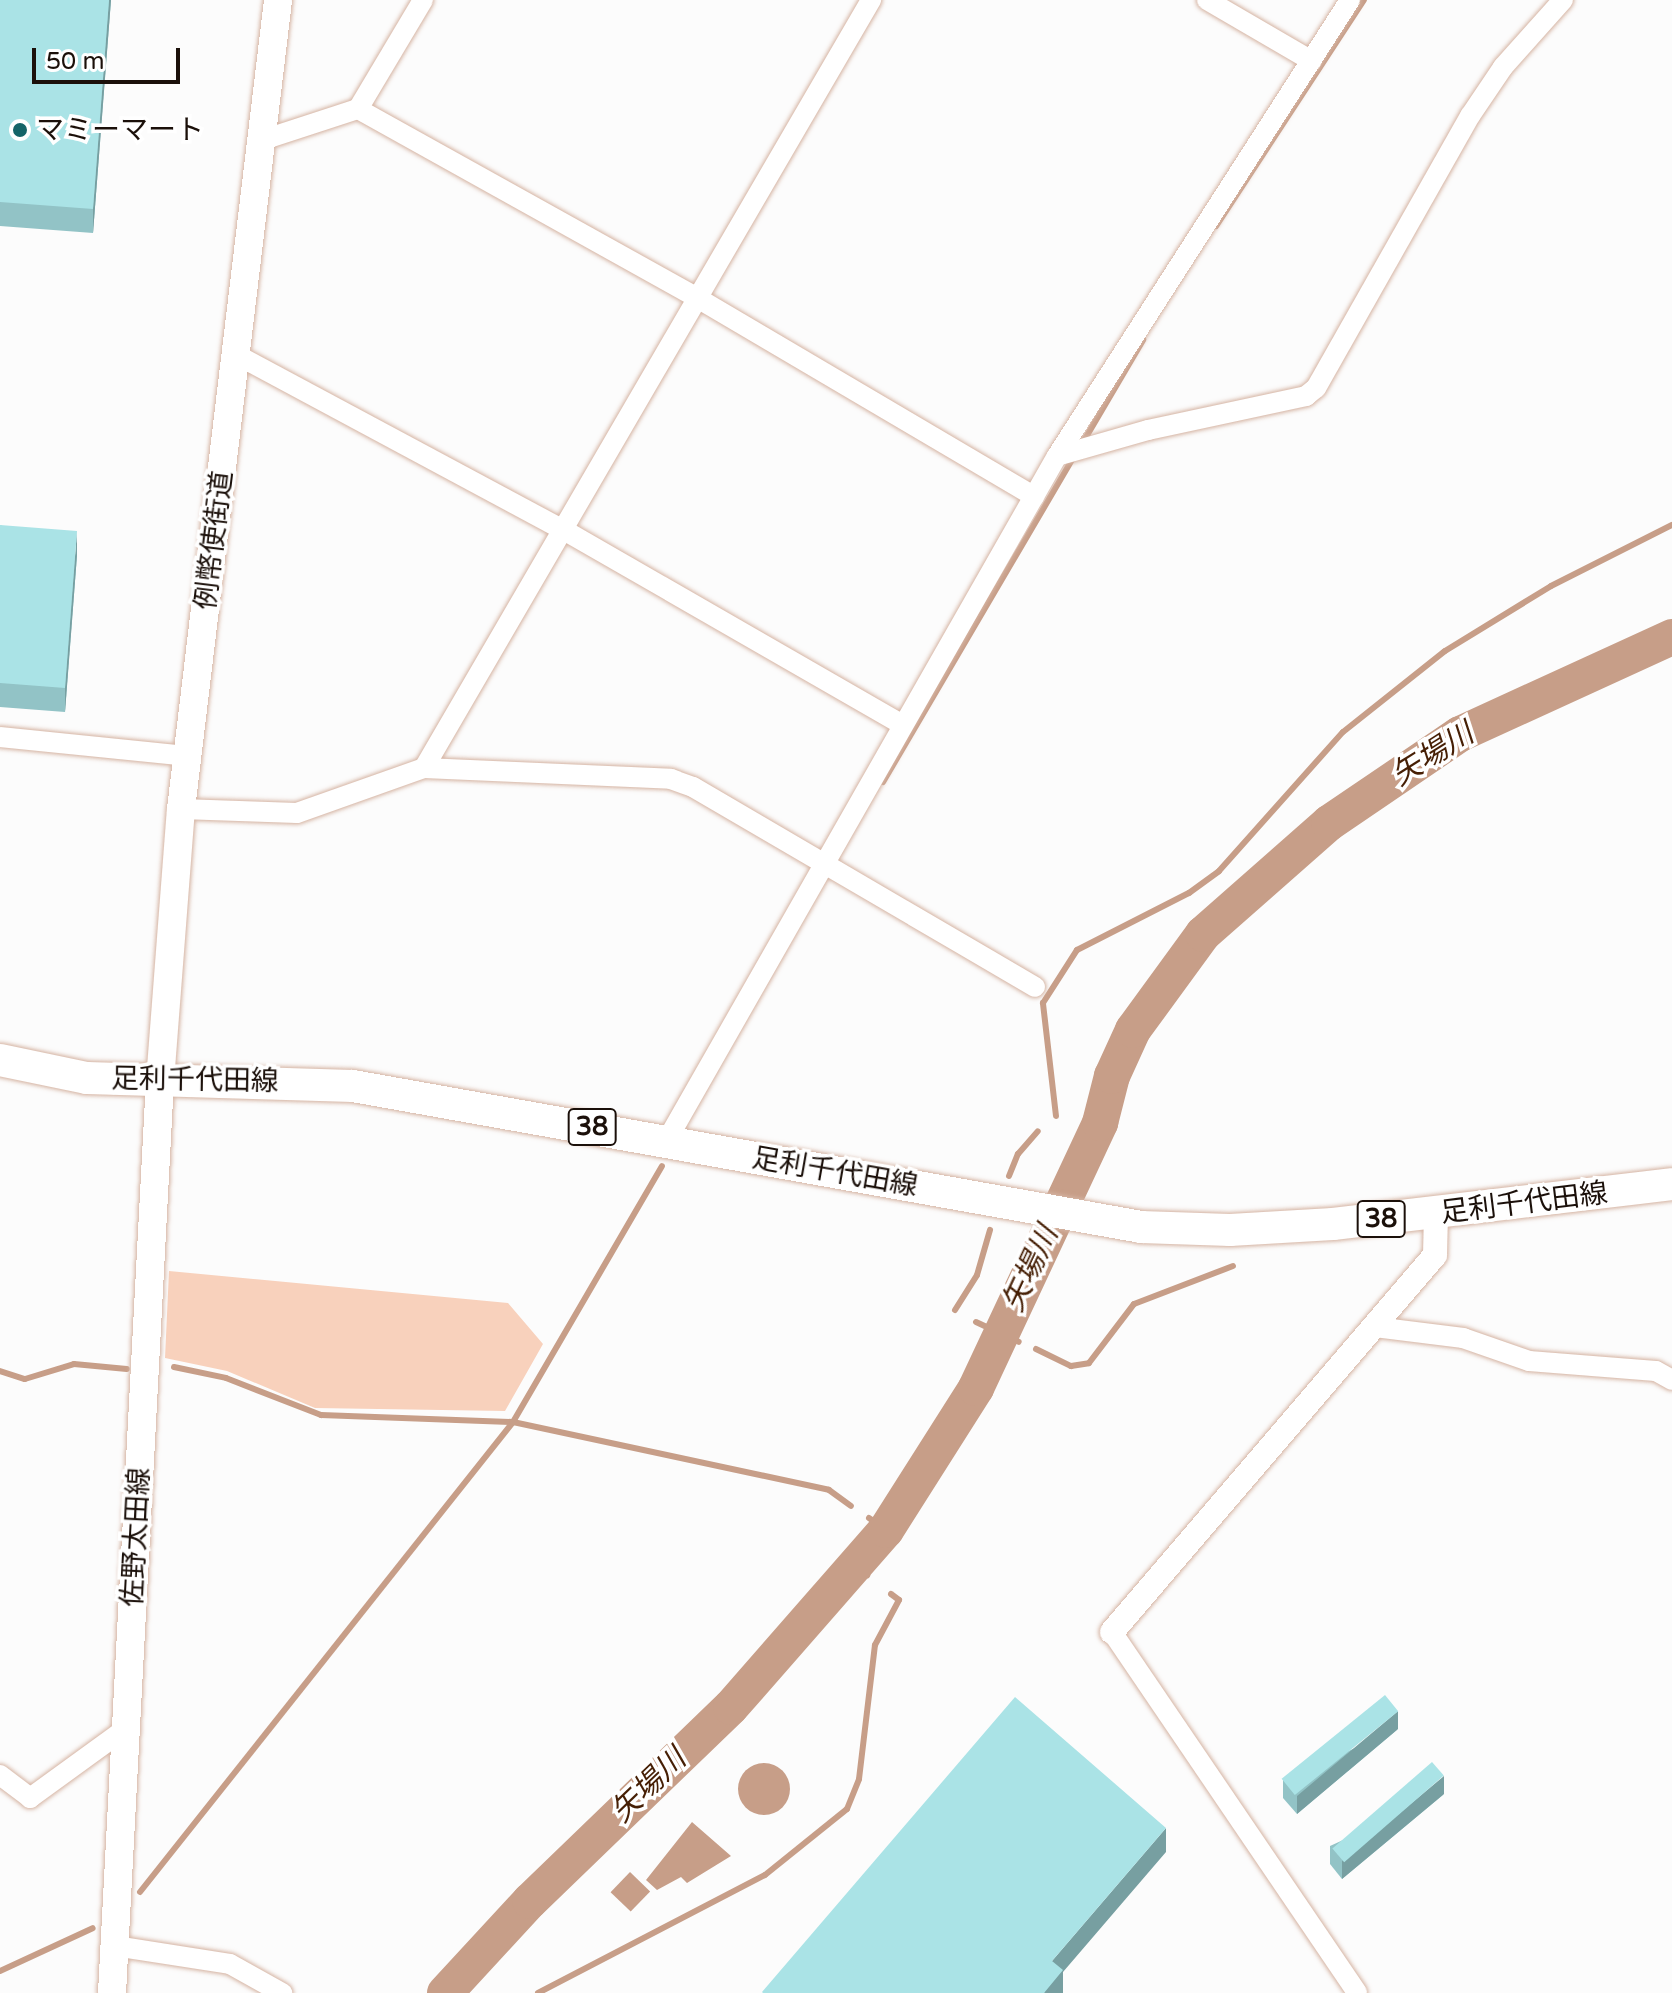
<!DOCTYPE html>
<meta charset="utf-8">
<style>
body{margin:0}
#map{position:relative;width:1672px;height:1993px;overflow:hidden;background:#fcfcfc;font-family:"Varela Round","Noto Sans JP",sans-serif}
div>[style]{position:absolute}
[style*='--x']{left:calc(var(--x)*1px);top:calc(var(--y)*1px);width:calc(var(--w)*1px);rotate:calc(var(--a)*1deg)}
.green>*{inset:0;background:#f8d1bc}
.water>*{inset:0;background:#c79e88;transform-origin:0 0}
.round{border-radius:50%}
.stream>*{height:6px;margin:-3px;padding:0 3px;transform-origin:3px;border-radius:3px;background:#c79e88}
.river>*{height:36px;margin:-18px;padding:0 18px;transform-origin:18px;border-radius:18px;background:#c79e88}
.roads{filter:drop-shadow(0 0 2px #d5b4a3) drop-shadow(0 0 2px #d5b4a3)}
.minor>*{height:20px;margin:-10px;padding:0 10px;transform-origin:10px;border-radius:10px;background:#fff}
.tertiary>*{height:24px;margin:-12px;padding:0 12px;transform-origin:12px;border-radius:12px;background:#fff}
.secondary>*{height:28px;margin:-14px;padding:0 14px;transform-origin:14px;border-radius:14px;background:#fff}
.primary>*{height:32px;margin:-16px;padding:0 16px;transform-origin:16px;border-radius:16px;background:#fff}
.wall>*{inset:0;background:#92c3c6}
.shaded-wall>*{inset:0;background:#779fa1}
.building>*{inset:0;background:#aae3e6;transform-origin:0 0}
.dots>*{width:22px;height:22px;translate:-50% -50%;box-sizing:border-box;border:4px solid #fff;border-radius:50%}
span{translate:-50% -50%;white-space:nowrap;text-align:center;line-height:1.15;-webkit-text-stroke:7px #fff;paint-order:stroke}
.shield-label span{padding:2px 6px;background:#fff;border:2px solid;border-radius:6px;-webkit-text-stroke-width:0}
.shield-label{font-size:26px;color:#1b100a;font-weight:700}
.poi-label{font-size:28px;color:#1b100a}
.left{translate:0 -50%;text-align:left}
.street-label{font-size:28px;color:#1b100a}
.water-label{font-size:30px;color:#461f05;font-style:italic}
.scale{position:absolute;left:32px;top:48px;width:148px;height:36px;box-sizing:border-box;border:4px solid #1b100a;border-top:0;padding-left:10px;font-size:24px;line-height:28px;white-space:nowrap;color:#1b100a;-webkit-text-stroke:6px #fff;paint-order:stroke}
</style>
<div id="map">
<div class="green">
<i style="clip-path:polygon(169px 1271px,508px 1303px,543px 1344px,505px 1411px,315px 1408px,227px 1371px,165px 1358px)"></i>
</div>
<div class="water">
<i class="round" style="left:738px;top:1763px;width:52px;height:52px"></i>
<i style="clip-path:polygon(692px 1822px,731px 1856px,687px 1883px,681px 1877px,657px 1890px,646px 1880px)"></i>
<i style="left:630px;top:1872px;width:28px;height:28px;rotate:44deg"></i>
</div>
<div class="stream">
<i style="--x:1216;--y:226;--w:270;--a:-56.8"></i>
<i style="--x:1082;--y:444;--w:121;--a:-59.6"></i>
<i style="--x:883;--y:782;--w:377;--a:-59.6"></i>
<i style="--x:1056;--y:1116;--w:114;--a:-96.6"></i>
<i style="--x:1043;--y:1003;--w:63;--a:-57.3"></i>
<i style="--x:1077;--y:950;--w:126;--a:-27"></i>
<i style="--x:1189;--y:893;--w:37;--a:-36"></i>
<i style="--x:1219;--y:871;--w:186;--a:-48.3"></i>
<i style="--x:1343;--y:732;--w:130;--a:-38.5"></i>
<i style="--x:1445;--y:651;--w:124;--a:-31.5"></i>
<i style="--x:1551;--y:586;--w:136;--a:-26.8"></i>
<i style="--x:1009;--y:1176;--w:24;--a:-68"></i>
<i style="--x:1018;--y:1154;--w:30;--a:-49"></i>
<i style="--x:955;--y:1310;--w:41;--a:-57.8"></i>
<i style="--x:977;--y:1275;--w:47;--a:-73.9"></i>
<i style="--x:976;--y:1322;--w:47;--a:24.9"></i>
<i style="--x:1036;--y:1349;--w:39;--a:26"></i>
<i style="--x:1071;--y:1366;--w:18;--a:-9"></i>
<i style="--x:1089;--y:1363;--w:74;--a:-52.7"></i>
<i style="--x:1134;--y:1304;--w:106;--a:-21"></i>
<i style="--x:174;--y:1367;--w:53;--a:11.9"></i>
<i style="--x:226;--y:1378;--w:102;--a:21.3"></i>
<i style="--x:321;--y:1415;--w:192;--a:2.1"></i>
<i style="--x:513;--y:1422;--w:323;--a:12.1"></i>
<i style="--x:829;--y:1490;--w:27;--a:36"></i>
<i style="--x:0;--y:1371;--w:26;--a:18"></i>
<i style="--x:25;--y:1379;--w:51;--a:-17"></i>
<i style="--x:74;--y:1364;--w:53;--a:5.4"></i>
<i style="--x:869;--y:1518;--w:21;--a:35"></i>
<i style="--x:855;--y:1565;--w:16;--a:40"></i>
<i style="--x:140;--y:1892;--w:600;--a:-51.56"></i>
<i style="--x:513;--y:1422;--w:296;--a:-59.8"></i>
<i style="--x:0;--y:1971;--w:102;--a:-24.8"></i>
<i style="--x:538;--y:1993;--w:256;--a:-27.5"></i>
<i style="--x:765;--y:1875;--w:105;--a:-38.8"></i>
<i style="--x:847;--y:1809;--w:32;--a:-68"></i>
<i style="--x:859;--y:1779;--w:135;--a:-83.2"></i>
<i style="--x:875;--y:1645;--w:51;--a:-61.9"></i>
<i style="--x:899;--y:1600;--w:10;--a:-143"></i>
</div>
<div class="river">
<i style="--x:445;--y:1993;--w:125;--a:-47.3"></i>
<i style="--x:530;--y:1901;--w:279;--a:-44"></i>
<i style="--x:731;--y:1707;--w:235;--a:-48.8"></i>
<i style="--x:886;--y:1530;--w:168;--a:-57.6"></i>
<i style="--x:976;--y:1388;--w:293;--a:-64.9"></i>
<i style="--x:1100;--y:1123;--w:49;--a:-75.7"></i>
<i style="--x:1112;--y:1076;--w:51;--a:-65.5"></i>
<i style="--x:1133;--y:1030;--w:119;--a:-53.9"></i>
<i style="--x:1203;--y:934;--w:168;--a:-41.4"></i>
<i style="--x:1329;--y:823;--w:158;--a:-34.2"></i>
<i style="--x:1460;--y:734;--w:233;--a:-24.6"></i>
</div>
<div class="roads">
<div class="minor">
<i style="--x:1207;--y:0;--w:121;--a:30.2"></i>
<i style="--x:358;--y:109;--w:390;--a:29.1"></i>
<i style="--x:699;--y:299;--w:389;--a:30.5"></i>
<i style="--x:263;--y:140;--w:100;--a:-18.1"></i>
<i style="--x:358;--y:109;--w:127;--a:-59.2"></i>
<i style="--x:237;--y:355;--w:369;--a:28.2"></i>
<i style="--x:562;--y:529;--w:393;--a:29.9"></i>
<i style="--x:1057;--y:456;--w:95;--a:-15.9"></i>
<i style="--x:1148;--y:430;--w:162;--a:-12.1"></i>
<i style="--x:1306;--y:396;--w:13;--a:-39"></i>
<i style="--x:1316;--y:388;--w:313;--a:-60.5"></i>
<i style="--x:1470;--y:116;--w:59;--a:-56"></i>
<i style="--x:1503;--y:67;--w:90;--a:-48.2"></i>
<i style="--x:0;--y:737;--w:187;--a:5.8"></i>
<i style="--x:424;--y:768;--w:889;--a:-59.8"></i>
<i style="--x:181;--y:809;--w:116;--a:2"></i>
<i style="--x:297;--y:813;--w:135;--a:-19.5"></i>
<i style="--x:424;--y:768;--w:247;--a:2.5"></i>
<i style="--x:671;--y:779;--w:23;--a:20"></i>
<i style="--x:693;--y:787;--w:396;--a:30.3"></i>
<i style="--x:667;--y:1140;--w:787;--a:-60.31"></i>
<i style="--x:1057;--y:456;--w:542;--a:-57.28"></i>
<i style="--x:1375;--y:1327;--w:89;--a:7.1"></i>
<i style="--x:1463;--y:1338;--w:70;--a:19.2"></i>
<i style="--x:1529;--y:1361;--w:127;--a:4.5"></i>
<i style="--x:1656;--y:1371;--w:18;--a:29"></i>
<i style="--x:1112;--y:1632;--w:436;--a:55.8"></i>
<i style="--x:0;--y:1775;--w:38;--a:37"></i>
<i style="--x:30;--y:1798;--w:117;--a:-36"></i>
<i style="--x:115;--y:1946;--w:116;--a:8.9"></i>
<i style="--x:230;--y:1964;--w:60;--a:29.1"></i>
</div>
<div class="tertiary">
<i style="--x:1112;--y:1632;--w:496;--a:-49.4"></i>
<i style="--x:1435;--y:1255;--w:41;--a:-88.6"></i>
</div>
<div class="secondary">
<i style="--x:112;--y:1993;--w:913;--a:-86.99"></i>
<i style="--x:160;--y:1081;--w:273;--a:-85.6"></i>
<i style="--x:181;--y:809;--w:815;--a:-83.16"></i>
</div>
<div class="primary">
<i style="--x:0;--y:1060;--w:89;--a:11.7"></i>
<i style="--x:87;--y:1078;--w:266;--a:1.7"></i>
<i style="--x:353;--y:1086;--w:801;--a:10.14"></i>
<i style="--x:1141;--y:1227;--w:89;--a:1.9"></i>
<i style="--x:1230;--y:1230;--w:103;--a:-3.3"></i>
<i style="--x:1333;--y:1224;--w:341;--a:-6.7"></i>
</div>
</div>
<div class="wall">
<i style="clip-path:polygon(0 0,111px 0,93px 233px,0 226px)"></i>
<i style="clip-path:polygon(0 525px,77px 555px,65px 712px,0 707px)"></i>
<i style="clip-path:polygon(1398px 1729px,1297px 1814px,1283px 1798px,1283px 1780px)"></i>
<i style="clip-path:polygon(1444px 1794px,1342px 1879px,1330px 1864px,1330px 1846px)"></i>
</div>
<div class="shaded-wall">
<i style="clip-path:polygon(109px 0,111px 0,93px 233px,93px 209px)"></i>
<i style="clip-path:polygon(77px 531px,77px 555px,65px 712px,65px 688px)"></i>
<i style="clip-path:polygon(1398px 1711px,1398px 1729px,1297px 1814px,1297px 1796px)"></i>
<i style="clip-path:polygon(1444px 1776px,1444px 1794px,1342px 1879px,1342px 1861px)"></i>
<i style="clip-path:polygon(1166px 1828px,1166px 1852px,1063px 1972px,1063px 1993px,1044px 1993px,1052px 1961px)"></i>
</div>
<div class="building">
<i style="clip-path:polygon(0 0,109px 0,93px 209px,0 202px)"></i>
<i style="clip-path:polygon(0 525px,77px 531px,65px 688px,0 683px)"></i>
<i style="left:1385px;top:1695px;width:21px;height:133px;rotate:51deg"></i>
<i style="clip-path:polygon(1015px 1697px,1166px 1828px,1052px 1961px,1063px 1970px,1044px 1993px,763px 1993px,762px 1992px)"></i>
<i style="left:1432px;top:1762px;width:18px;height:132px;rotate:49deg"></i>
</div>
<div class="dots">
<i style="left:20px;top:130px;background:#146468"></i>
</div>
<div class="shield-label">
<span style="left:592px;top:1127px">38</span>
<span style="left:1381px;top:1219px">38</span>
</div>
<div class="poi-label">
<span class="left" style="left:36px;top:130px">マミーマート</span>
</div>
<div class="street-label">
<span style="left:214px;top:540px;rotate:-83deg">例幣使街道</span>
<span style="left:195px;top:1080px;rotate:1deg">足利千代田線</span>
<span style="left:835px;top:1172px;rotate:10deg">足利千代田線</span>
<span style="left:1524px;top:1203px;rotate:-7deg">足利千代田線</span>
<span style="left:136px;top:1537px;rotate:-87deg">佐野太田線</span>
</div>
<div class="water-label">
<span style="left:1433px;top:755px;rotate:-32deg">矢場川</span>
<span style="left:1031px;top:1269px;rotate:-65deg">矢場川</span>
<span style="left:649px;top:1786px;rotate:-44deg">矢場川</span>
</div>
<div class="scale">50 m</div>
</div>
